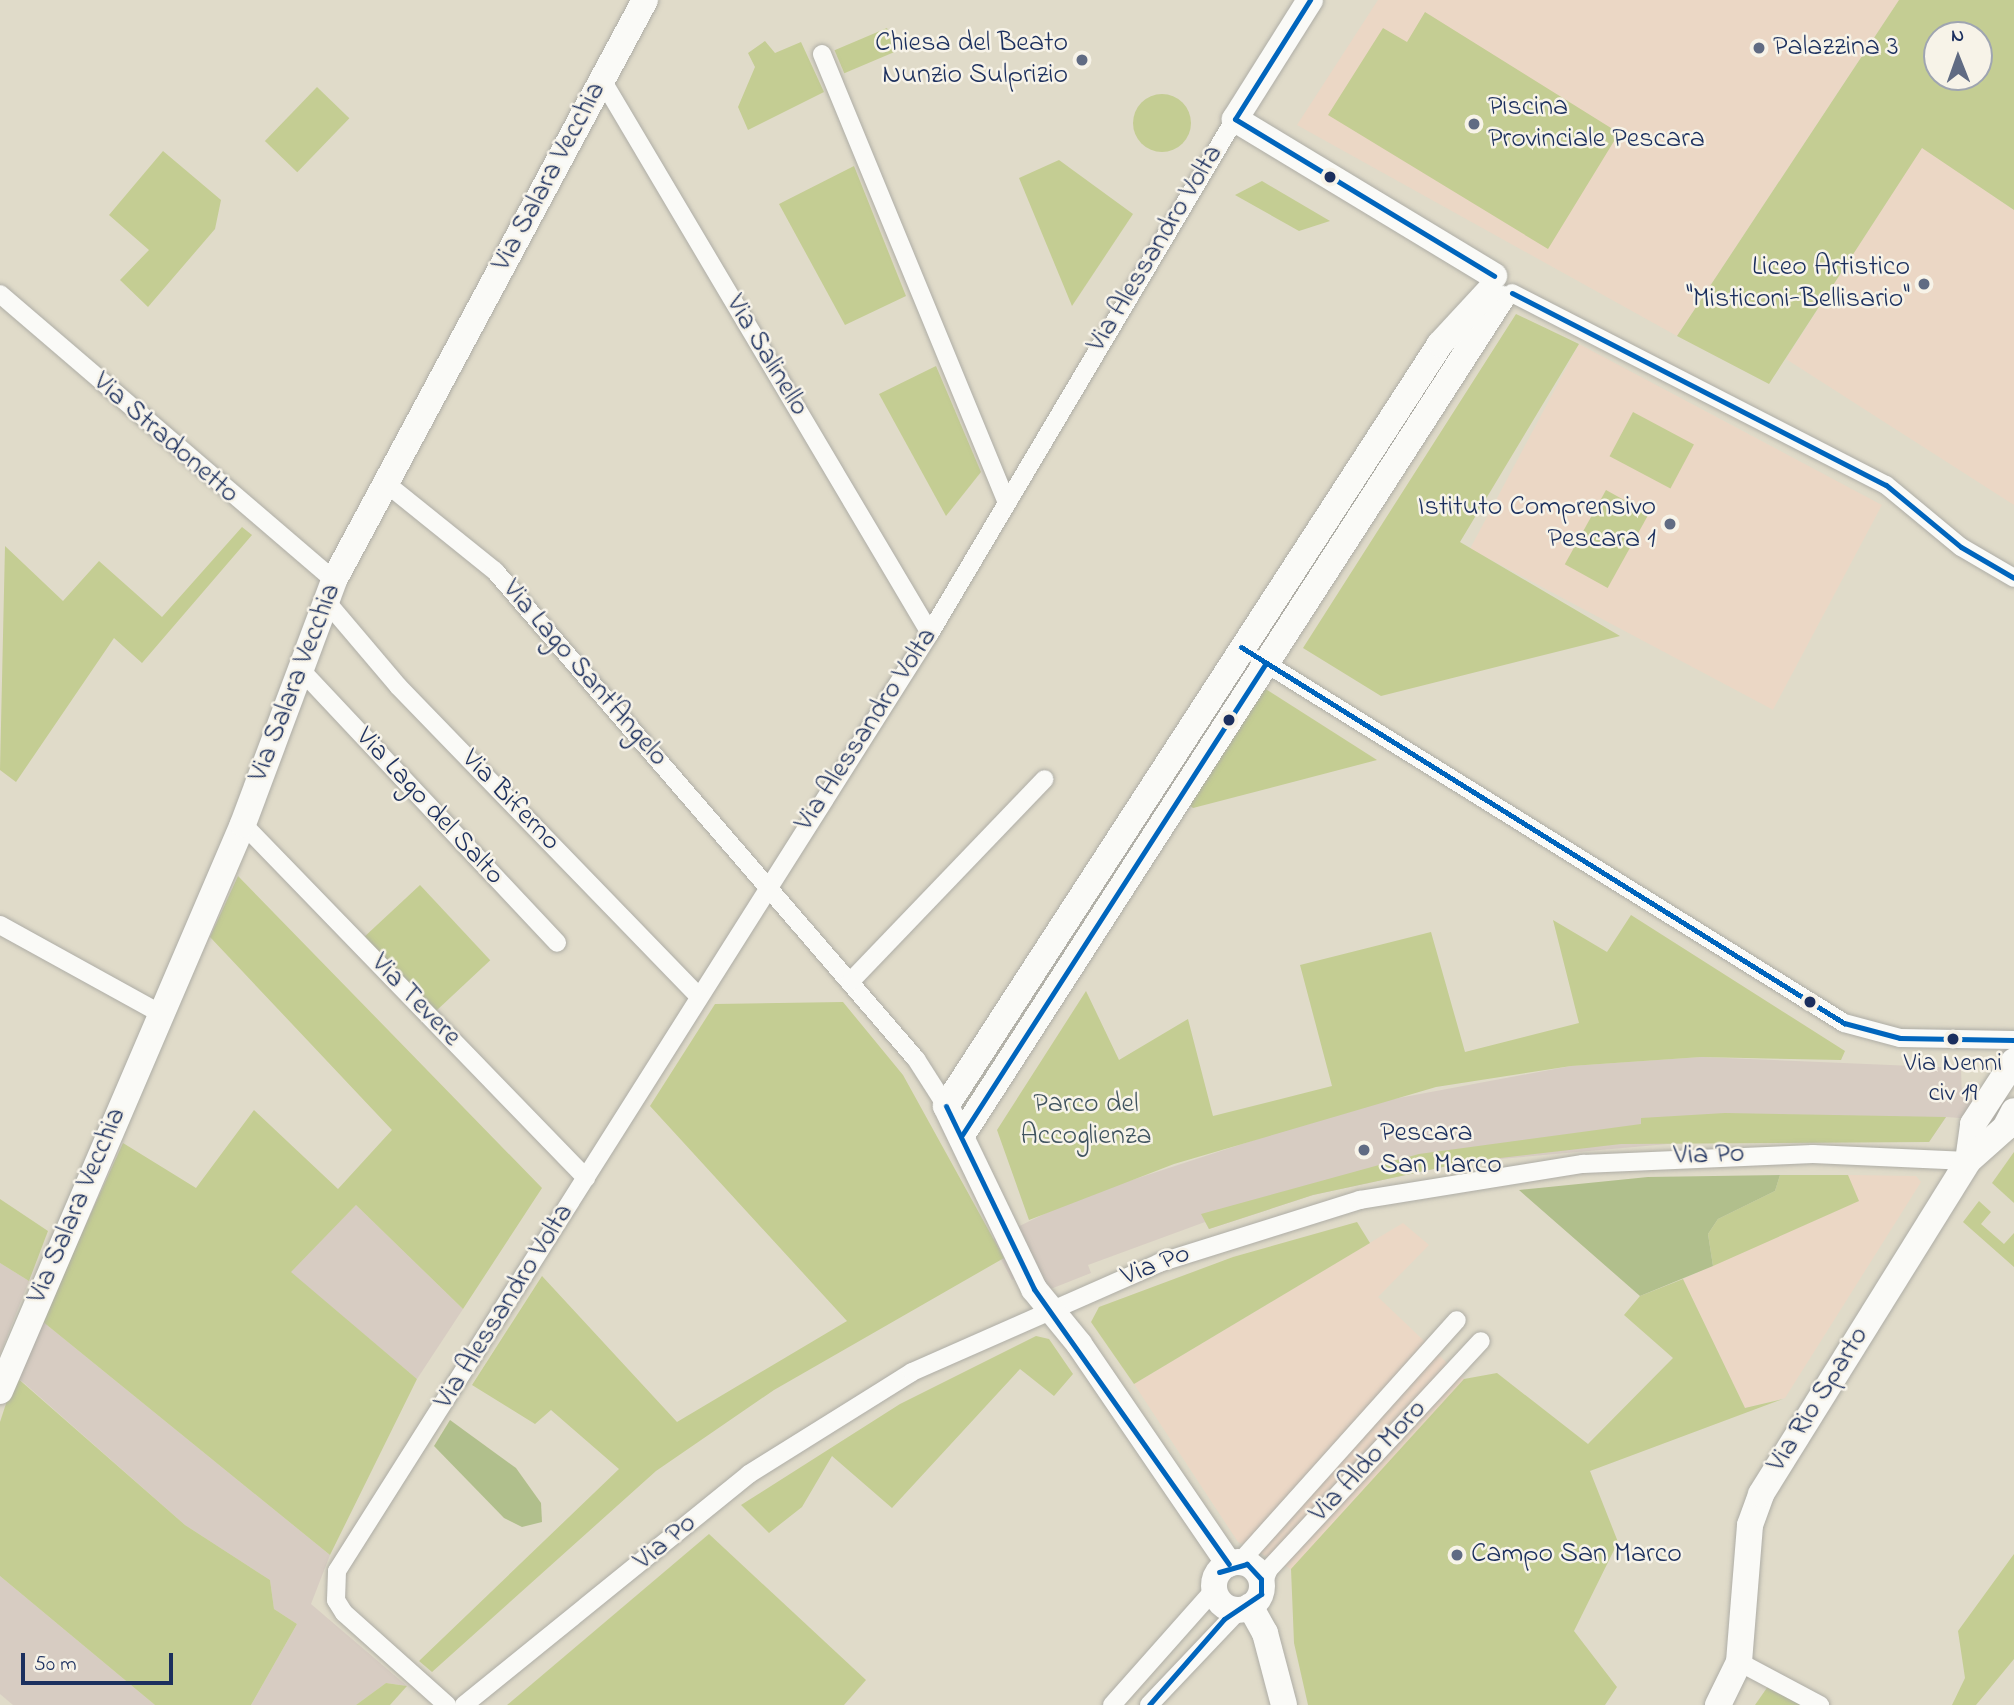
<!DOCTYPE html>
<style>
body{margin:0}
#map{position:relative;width:2014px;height:1705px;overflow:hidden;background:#e0dbc9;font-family:"Indie Flower",sans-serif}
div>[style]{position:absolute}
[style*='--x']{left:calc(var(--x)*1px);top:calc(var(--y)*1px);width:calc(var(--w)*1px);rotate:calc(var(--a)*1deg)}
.built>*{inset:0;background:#ebd7c5;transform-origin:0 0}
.industrial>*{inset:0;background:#d7ccc2}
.green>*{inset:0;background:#c4cd93;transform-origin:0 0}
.round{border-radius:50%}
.forest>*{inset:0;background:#b1bf8c}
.roads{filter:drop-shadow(0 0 2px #aeada6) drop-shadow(0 0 2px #aeada6)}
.street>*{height:18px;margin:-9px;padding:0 9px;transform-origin:9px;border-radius:9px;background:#fafaf7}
.secondary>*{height:26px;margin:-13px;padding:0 13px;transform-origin:13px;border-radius:13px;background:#fafaf7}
.secondary>.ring{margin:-13px;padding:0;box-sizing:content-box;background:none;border:26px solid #fafaf7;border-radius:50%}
.bus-1>*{height:5px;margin:-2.5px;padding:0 2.5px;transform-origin:2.5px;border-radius:2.5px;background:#0065bd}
.dots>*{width:19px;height:19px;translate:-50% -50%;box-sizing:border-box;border:4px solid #f7f3e8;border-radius:50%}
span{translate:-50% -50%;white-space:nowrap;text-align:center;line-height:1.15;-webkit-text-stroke:5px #f7f3e8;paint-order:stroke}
.bus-label{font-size:26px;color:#1b2f5e}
.poi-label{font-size:28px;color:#1b2f5e}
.right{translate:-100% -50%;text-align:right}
.left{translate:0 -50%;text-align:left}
.street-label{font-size:28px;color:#1b2f5e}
.park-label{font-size:28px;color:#405460}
.north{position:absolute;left:1923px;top:21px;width:70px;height:70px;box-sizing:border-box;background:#f7f3e8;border:2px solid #9fa5b1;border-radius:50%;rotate:359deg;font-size:19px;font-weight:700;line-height:28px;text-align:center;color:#1b2f5e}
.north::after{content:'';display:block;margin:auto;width:24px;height:32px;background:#606b83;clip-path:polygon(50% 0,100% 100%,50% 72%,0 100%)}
.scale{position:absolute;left:21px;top:1653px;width:152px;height:32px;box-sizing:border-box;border:4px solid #1b2f5e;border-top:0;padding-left:9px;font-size:21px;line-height:24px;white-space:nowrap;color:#1b2f5e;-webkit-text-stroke:5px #f7f3e8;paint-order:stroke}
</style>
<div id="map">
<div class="built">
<i style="clip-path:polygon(1378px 0,1899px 0,1677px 336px,1297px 125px)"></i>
<i style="clip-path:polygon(1922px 147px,2014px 210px,2014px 505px,1786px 359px)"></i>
<i style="left:1579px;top:344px;width:343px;height:232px;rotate:28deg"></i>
<i style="clip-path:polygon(1848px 1175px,1916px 1176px,1921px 1182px,1785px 1398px,1745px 1408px,1683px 1279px,1858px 1201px)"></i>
<i style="clip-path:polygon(1403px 1223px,1429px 1245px,1378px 1297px,1464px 1379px,1291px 1569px,1238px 1542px,1134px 1384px)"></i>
</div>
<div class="industrial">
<i style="clip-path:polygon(1701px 1057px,1961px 1068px,1962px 1098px,2014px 1101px,2014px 1122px,1946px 1117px,1929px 1142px,1713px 1140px,1466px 1162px,1313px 1195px,1209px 1229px,1205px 1222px,1088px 1265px,1091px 1273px,1048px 1290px,1037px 1270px,1012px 1280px,991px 1240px,1077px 1198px,1361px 1105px,1571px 1066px)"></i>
<i style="clip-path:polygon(356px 1205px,463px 1309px,417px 1379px,290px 1272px)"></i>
<i style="clip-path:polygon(0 1263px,29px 1281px,0 1354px)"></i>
<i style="clip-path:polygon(42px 1321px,330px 1555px,311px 1604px,407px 1686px,386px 1683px,356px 1705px,251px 1705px,297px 1624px,274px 1609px,270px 1580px,185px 1525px,16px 1376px)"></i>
<i style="clip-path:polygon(0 1576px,155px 1705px,13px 1705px,0 1694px)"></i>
</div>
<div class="green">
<i style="clip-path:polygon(evenodd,1899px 0,2014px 0,2014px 210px,1922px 148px,1769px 384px,1677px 336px,1899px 0,1937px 35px,1979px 35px,1979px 77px,1937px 77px,1937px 35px)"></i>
<i style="clip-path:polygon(1425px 12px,1619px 133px,1548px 249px,1328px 115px,1383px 28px,1407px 42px)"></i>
<i style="left:887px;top:28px;width:25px;height:57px;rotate:67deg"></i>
<i style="clip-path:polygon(765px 41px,775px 53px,801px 42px,824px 92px,748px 130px,738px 107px,755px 67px,748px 53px)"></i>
<i style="left:317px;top:87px;width:45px;height:75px;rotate:44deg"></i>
<i class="round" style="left:1133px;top:94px;width:58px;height:58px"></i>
<i style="clip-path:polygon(163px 151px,221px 200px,215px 229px,148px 307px,120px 280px,149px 250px,109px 215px)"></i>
<i style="clip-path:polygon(1059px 160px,1133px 214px,1072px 306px,1019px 178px)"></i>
<i style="clip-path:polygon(854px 166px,906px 296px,845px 325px,779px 204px)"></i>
<i style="clip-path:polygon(1262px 181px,1330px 221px,1299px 231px,1235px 195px)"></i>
<i style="clip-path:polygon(1516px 314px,1579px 344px,1460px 542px,1620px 636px,1381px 696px,1303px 648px)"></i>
<i style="clip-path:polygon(936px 366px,981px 472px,946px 516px,879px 394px)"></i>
<i style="left:1633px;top:412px;width:69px;height:50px;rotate:28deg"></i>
<i style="left:1606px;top:490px;width:49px;height:85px;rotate:29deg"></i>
<i style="clip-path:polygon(242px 527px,252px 535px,142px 663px,114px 638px,16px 782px,0 770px,5px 546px,63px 601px,99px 561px,162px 617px)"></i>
<i style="clip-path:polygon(1264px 688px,1377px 760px,1193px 808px,1189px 805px)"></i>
<i style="clip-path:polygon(238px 876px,542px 1188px,463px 1309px,356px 1205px,291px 1272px,417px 1379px,330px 1555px,42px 1321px,123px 1143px,196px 1188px,254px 1110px,338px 1189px,392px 1130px,210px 937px)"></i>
<i style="left:420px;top:885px;width:103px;height:76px;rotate:47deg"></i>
<i style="clip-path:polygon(1631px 915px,1845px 1051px,1841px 1060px,1701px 1057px,1571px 1066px,1436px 1087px,1174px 1164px,1029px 1220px,997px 1130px,1086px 991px,1119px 1060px,1188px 1019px,1213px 1116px,1332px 1086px,1300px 965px,1431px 932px,1465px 1052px,1579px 1023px,1553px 920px,1607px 952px)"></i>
<i style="clip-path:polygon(843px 1002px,903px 1075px,1004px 1258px,774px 1390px,656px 1471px,432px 1672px,419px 1661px,619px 1469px,551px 1410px,535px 1424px,472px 1385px,542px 1276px,677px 1422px,847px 1321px,650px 1106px,715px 1004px)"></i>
<i style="clip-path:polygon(1725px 1113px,1946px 1117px,1929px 1142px,1621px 1144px,1466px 1162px,1313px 1195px,1209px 1229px,1201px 1214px,1419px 1154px,1641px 1124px,1641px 1118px)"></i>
<i style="clip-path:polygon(2014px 1152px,2014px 1203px,1992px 1183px)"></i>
<i style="clip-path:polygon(1780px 1175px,1848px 1175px,1859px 1201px,1713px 1266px,1708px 1234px,1718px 1219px,1775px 1191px)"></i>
<i style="clip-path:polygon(0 1199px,48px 1231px,29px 1281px,0 1263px)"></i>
<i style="clip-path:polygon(1979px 1201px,1991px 1212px,1981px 1224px,2004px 1244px,2014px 1233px,2014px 1267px,1963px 1222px)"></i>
<i style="clip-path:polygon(1357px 1222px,1370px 1243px,1134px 1384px,1091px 1322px,1099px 1307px,1233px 1257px)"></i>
<i style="clip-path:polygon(1683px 1279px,1745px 1408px,1783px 1399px,1590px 1471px,1618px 1542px,1574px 1631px,1617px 1687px,1605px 1705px,1308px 1705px,1294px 1643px,1291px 1569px,1464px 1379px,1497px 1373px,1588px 1444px,1673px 1358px,1624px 1315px,1640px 1296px)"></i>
<i style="clip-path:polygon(1036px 1336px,1049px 1339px,1073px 1374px,1054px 1396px,1020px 1369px,892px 1508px,832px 1456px,802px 1507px,769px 1533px,741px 1505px,900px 1404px)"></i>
<i style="clip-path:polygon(15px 1376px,185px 1525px,270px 1580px,274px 1609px,297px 1624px,251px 1705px,155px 1705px,0 1576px,0 1422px)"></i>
<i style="clip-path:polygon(709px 1534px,866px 1680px,844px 1705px,507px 1705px)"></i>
<i style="clip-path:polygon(2014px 1554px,2014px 1659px,1976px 1705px,1952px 1705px,1965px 1678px,1958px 1631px)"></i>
<i style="clip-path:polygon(1771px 1682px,1802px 1700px,1799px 1705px,1755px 1705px)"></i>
<i style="clip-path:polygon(386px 1683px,407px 1686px,390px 1705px,356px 1705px)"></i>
</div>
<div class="forest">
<i style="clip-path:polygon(1780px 1175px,1775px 1191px,1718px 1219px,1708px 1234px,1713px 1266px,1640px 1296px,1519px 1190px,1648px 1177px)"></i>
<i style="clip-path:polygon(450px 1420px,516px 1468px,541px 1503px,542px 1522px,522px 1527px,504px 1518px,434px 1446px)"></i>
</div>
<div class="roads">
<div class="street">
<i style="--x:822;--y:54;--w:482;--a:67.6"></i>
<i style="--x:601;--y:78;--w:645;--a:59.34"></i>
<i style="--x:1512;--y:293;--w:420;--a:27.2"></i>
<i style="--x:1886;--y:485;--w:97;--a:39.6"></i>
<i style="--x:1961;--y:547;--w:61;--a:30.3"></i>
<i style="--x:0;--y:294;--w:440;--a:40.6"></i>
<i style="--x:383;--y:481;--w:144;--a:38.8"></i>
<i style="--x:495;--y:571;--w:645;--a:49.22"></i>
<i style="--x:916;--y:1059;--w:56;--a:57.4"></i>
<i style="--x:326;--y:601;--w:111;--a:49.7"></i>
<i style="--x:398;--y:686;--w:433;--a:45.9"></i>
<i style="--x:1259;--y:659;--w:689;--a:31.89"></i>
<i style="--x:1844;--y:1023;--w:58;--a:15"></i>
<i style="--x:1900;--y:1038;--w:114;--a:1"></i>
<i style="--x:301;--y:670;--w:374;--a:46.8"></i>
<i style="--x:243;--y:824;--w:493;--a:45.9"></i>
<i style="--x:0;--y:925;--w:184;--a:28.9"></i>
<i style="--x:850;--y:982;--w:281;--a:-46.2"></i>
<i style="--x:1239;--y:1563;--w:326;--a:-48.1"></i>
<i style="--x:1262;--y:1586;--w:18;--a:-68"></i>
<i style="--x:1269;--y:1569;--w:311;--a:-47.1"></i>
<i style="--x:1739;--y:1662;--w:92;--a:28"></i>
<i style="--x:447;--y:1705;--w:138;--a:-138.2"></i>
<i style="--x:344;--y:1613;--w:15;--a:-122"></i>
<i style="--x:336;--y:1600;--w:29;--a:-88"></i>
<i style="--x:337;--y:1571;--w:1110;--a:-57.7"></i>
<i style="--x:930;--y:633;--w:598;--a:-59.32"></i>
<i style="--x:464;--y:1705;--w:367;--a:-39"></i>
<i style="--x:749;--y:1474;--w:192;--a:-32"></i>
<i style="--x:912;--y:1372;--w:270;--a:-23.8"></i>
<i style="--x:1159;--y:1263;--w:211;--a:-17.4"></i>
<i style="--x:1360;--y:1200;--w:226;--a:-9.2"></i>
<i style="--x:1583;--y:1164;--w:230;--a:-2.5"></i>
<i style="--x:1813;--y:1154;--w:155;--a:2.6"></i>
<i style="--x:1112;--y:1705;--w:155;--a:-48.4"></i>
<i style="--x:1149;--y:1705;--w:131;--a:-46.5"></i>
</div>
<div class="secondary">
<i style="--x:1310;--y:0;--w:141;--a:122.2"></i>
<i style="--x:1235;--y:119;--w:303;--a:31.2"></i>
<i style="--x:962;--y:1135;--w:995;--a:-57.19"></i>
<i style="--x:1968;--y:1161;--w:37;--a:-82"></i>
<i style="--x:1973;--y:1124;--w:75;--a:-56.9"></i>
<i style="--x:0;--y:1391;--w:617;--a:-66.8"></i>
<i style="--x:243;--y:824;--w:260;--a:-69.5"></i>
<i style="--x:334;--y:580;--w:658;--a:-61.8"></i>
<i class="ring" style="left:1214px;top:1562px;width:22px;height:22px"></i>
<i style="--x:1229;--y:1564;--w:266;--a:-124.3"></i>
<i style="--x:1079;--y:1344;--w:71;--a:-129.3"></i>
<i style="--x:1034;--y:1289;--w:203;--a:-115.7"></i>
<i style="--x:946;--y:1106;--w:908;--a:-57.04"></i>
<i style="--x:1440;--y:344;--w:72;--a:-47.2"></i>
<i style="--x:1250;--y:1606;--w:31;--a:61"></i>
<i style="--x:1265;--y:1633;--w:74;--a:75.2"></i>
<i style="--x:1718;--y:1705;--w:48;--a:-64"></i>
<i style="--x:1739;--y:1662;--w:137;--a:-85.4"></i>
<i style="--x:1750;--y:1525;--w:33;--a:-70"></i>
<i style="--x:1761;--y:1494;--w:392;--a:-58.1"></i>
<i style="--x:1968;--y:1161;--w:50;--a:-41.7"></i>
<i style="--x:2005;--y:1128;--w:19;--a:-62"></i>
</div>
</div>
<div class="bus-1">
<i style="--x:1235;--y:119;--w:303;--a:31.2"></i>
<i style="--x:1235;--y:119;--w:141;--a:-57.8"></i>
<i style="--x:1512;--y:293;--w:420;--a:27.2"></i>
<i style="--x:1886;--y:485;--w:97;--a:39.6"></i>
<i style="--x:1961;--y:547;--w:61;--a:30.3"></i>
<i style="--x:1241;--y:647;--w:711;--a:31.95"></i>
<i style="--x:1844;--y:1023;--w:58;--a:15"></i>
<i style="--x:1900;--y:1038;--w:114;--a:1"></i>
<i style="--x:946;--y:1106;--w:203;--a:64.3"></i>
<i style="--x:1034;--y:1289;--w:337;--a:54.7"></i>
<i style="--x:962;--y:1135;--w:561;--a:-57.22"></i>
<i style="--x:1149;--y:1705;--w:114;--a:-48.9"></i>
<i style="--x:1224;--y:1619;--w:45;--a:-34"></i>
<i style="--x:1261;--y:1594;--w:15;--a:-90"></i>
<i style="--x:1261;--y:1579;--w:21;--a:-133"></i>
<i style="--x:1247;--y:1564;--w:29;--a:164"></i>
</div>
<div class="dots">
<i style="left:1759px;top:48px;background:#606b83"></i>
<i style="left:1082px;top:60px;background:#606b83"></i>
<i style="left:1474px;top:124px;background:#606b83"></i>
<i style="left:1330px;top:177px;background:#1b2f5e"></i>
<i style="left:1924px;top:284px;background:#606b83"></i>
<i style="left:1670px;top:524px;background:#606b83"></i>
<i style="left:1229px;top:720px;background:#1b2f5e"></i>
<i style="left:1810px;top:1002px;background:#1b2f5e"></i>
<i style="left:1953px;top:1039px;background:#1b2f5e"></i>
<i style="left:1364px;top:1150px;background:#606b83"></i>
<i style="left:1457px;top:1555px;background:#606b83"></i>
</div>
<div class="bus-label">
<span style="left:1953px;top:1080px">Via Nenni<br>civ 19</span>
</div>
<div class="poi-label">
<span class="right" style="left:1068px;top:60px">Chiesa del Beato<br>Nunzio Sulprizio</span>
<span class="left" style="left:1773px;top:48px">Palazzina 3</span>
<span class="left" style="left:1488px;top:124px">Piscina<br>Provinciale Pescara</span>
<span class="right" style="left:1910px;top:284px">Liceo Artistico<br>"Misticoni-Bellisario"</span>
<span class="right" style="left:1656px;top:524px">Istituto Comprensivo<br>Pescara 1</span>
<span class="left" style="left:1380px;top:1150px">Pescara<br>San Marco</span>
<span class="left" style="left:1471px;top:1555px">Campo San Marco</span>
</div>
<div class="street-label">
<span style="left:550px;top:177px;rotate:-62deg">Via Salara Vecchia</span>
<span style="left:1156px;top:249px;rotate:-59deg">Via Alessandro Volta</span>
<span style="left:766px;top:356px;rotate:59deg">Via Salinello</span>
<span style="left:165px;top:439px;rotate:41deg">Via Stradonetto</span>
<span style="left:584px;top:674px;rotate:49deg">Via Lago Sant'Angelo</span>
<span style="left:296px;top:683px;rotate:-69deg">Via Salara Vecchia</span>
<span style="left:867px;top:730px;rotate:-57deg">Via Alessandro Volta</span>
<span style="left:510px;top:801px;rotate:46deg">Via Biferno</span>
<span style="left:429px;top:807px;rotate:47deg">Via Lago del Salto</span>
<span style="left:415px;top:1001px;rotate:46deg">Via Tevere</span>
<span style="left:1709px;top:1156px;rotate:-2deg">Via Po</span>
<span style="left:78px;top:1206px;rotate:-67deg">Via Salara Vecchia</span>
<span style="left:1156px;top:1266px;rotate:-21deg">Via Po</span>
<span style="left:505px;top:1307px;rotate:-58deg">Via Alessandro Volta</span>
<span style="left:1819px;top:1400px;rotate:-58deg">Via Rio Sparto</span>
<span style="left:1369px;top:1462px;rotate:-47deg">Via Aldo Moro</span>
<span style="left:666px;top:1543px;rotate:-40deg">Via Po</span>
</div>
<div class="park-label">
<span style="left:1086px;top:1121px">Parco del<br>Accoglienza</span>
</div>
<div class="north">N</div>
<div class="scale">50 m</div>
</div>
